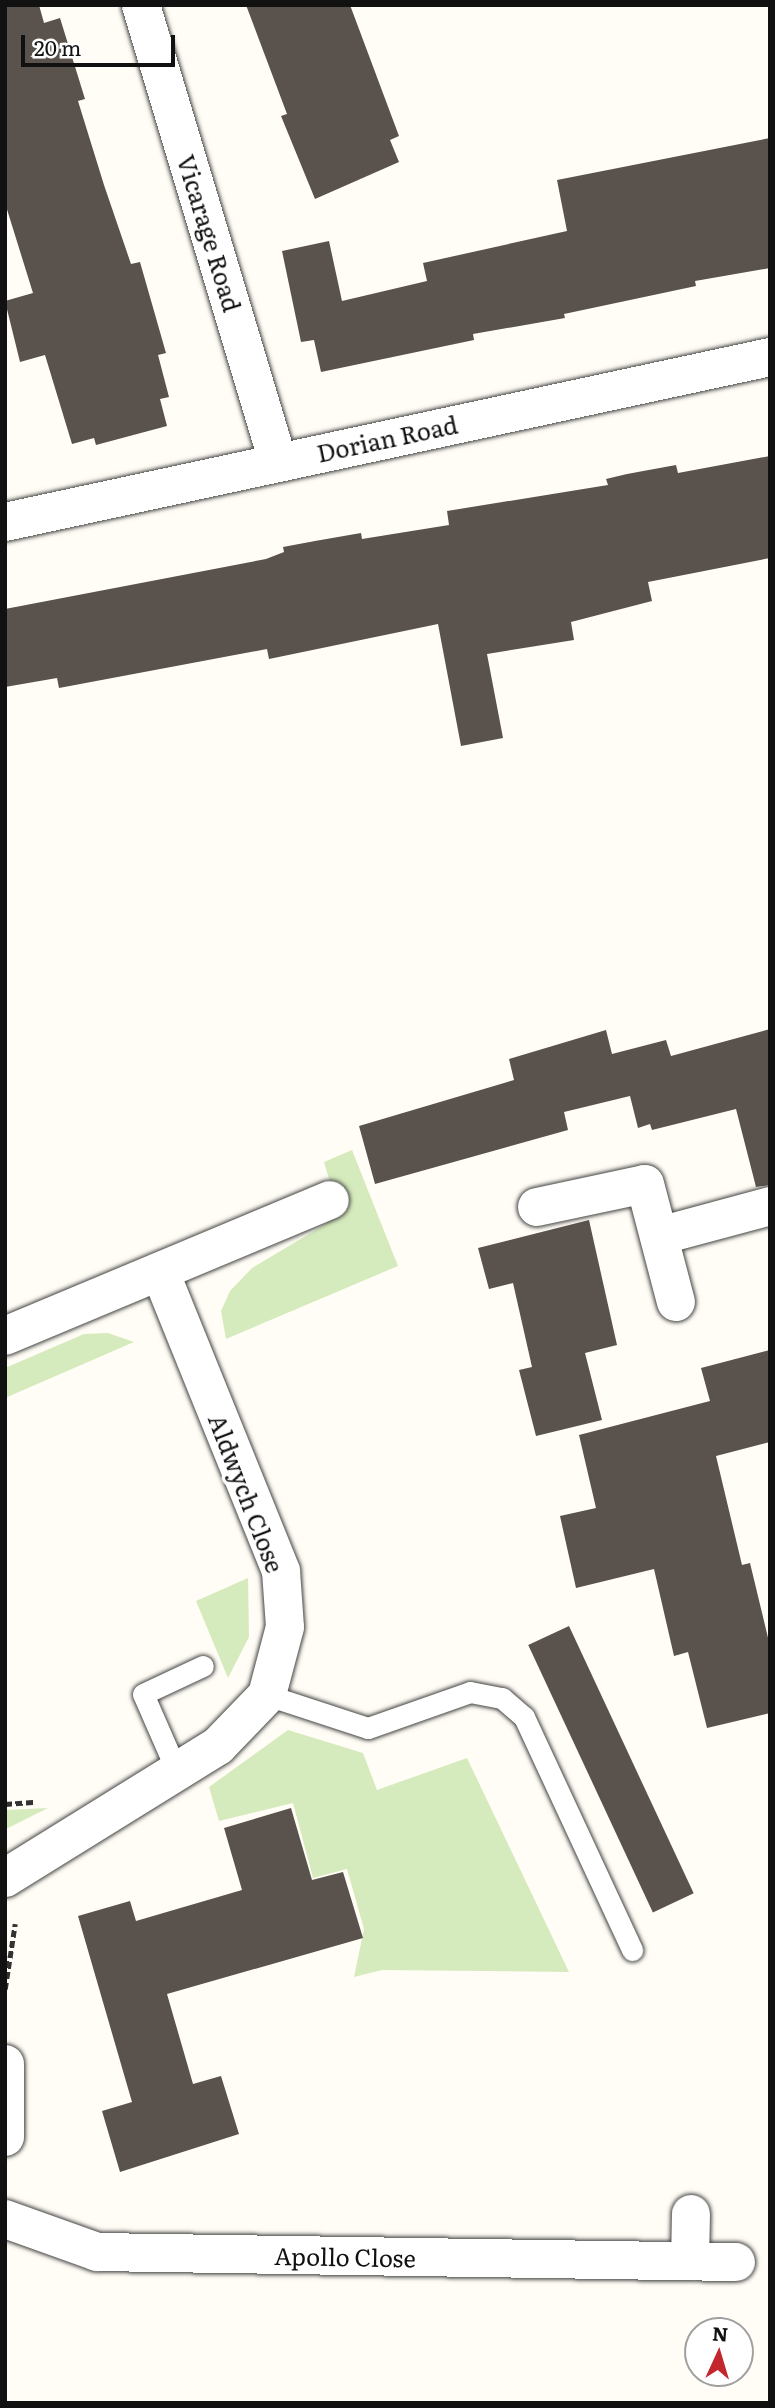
<!DOCTYPE html>
<style>
body{margin:0}
#map{position:relative;width:775px;height:2408px;overflow:hidden;background:#fffdf5;font-family:Literata,serif}
div>[style]{position:absolute}
[style*='--x']{left:calc(var(--x)*1px);top:calc(var(--y)*1px);width:calc(var(--w)*1px);rotate:calc(var(--a)*1deg)}
.green>*{inset:0;background:#d5ebbd}
.building>*{inset:0;background:#5a524d;transform-origin:0 0}
.path>*{height:4.5px;margin-top:-2.25px;transform-origin:0;background:repeating-linear-gradient(90deg,#333 0 7px,transparent 0 10.5px)}
.roads{filter:drop-shadow(0 0 2px #444) drop-shadow(0 0 2px #444)}
.service>*{height:21px;margin:-10.5px;padding:0 10.5px;transform-origin:10.5px;border-radius:10.5px;background:#fff}
.minor>*{height:38px;margin:-19px;padding:0 19px;transform-origin:19px;border-radius:19px;background:#fff}
span{translate:-50% -50%;white-space:nowrap;text-align:center;line-height:1.15;-webkit-text-stroke:7px #fff;paint-order:stroke}
.street-label{font-size:24px;color:#111}
.frame{position:absolute;inset:0;border:7px solid #111;pointer-events:none}
.north{position:absolute;left:684px;top:2317px;width:70px;height:70px;box-sizing:border-box;background:#fff;border:2px solid #a0a0a0;border-radius:50%;rotate:4deg;font-size:19px;font-weight:700;line-height:28px;text-align:center;color:#111}
.north::after{content:'';display:block;margin:auto;width:24px;height:32px;background:#c4262e;clip-path:polygon(50% 0,100% 100%,50% 72%,0 100%)}
.scale{position:absolute;left:21px;top:35px;width:154px;height:32px;box-sizing:border-box;border:4px solid #111;border-top:0;padding-left:9px;font-size:21px;line-height:24px;white-space:nowrap;color:#111;-webkit-text-stroke:5px #fff;paint-order:stroke}
</style>
<div id="map">
<div class="green">
<i style="clip-path:polygon(352px 1150px,398px 1266px,226px 1339px,221px 1311px,230px 1291px,252px 1268px,326px 1224px,338px 1210px,324px 1162px)"></i>
<i style="clip-path:polygon(108px 1333px,134px 1342px,5px 1398px,5px 1368px,84px 1334px)"></i>
<i style="clip-path:polygon(248px 1578px,249px 1637px,228px 1678px,196px 1601px)"></i>
<i style="clip-path:polygon(288px 1730px,363px 1753px,377px 1790px,467px 1758px,569px 1972px,382px 1970px,354px 1977px,364px 1929px,347px 1869px,313px 1878px,293px 1803px,219px 1821px,209px 1787px)"></i>
<i style="clip-path:polygon(48px 1808px,6px 1829px,5px 1830px,5px 1810px)"></i>
</div>
<div class="building">
<i style="clip-path:polygon(5px 5px,39px 5px,44px 23px,60px 18px,85px 99px,78px 101px,104px 185px,131px 264px,140px 262px,166px 353px,158px 355px,169px 397px,160px 399px,167px 426px,96px 445px,94px 438px,72px 444px,45px 355px,20px 362px,5px 301px,33px 293px,5px 203px)"></i>
<i style="clip-path:polygon(246px 5px,350px 5px,399px 136px,390px 140px,399px 162px,315px 199px,281px 116px,287px 114px)"></i>
<i style="clip-path:polygon(770px 138px,770px 268px,695px 281px,696px 286px,564px 314px,565px 318px,473px 334px,474px 340px,321px 372px,314px 340px,301px 342px,282px 251px,329px 241px,342px 301px,427px 281px,423px 263px,567px 231px,557px 180px)"></i>
<i style="clip-path:polygon(770px 456px,770px 558px,648px 582px,652px 601px,571px 622px,574px 640px,487px 654px,503px 738px,461px 746px,438px 624px,269px 659px,267px 649px,59px 688px,57px 678px,5px 687px,5px 609px,266px 559px,284px 552px,283px 547px,315px 541px,361px 533px,362px 539px,449px 525px,447px 511px,608px 485px,606px 479px,627px 474px,676px 465px,678px 473px)"></i>
<i style="clip-path:polygon(770px 1029px,770px 1185px,756px 1187px,736px 1109px,652px 1130px,650px 1124px,638px 1128px,630px 1096px,564px 1112px,568px 1130px,375px 1184px,359px 1126px,514px 1080px,509px 1059px,606px 1030px,612px 1054px,666px 1040px,671px 1056px)"></i>
<i style="clip-path:polygon(589px 1220px,617px 1345px,585px 1353px,602px 1420px,536px 1436px,519px 1370px,532px 1367px,513px 1283px,489px 1289px,478px 1248px)"></i>
<i style="clip-path:polygon(770px 1350px,770px 1442px,716px 1456px,742px 1565px,750px 1563px,770px 1646px,770px 1713px,707px 1728px,688px 1652px,674px 1656px,654px 1569px,576px 1588px,560px 1516px,596px 1508px,579px 1435px,710px 1401px,701px 1368px)"></i>
<i style="left:569px;top:1626px;width:295px;height:45px;rotate:65deg"></i>
<i style="clip-path:polygon(291px 1808px,312px 1880px,343px 1872px,363px 1938px,167px 1994px,193px 2084px,221px 2076px,239px 2134px,120px 2172px,102px 2111px,132px 2102px,78px 1916px,130px 1901px,136px 1921px,242px 1890px,224px 1828px)"></i>
</div>
<div class="path">
<i style="--x:5;--y:1804;--w:31;--a:-4"></i>
<i style="--x:5;--y:1989;--w:66;--a:-81.3"></i>
</div>
<div class="roads">
<div class="service">
<i style="--x:267;--y:1695;--w:106;--a:18.1"></i>
<i style="--x:368;--y:1728;--w:108;--a:-19.4"></i>
<i style="--x:470;--y:1692;--w:33;--a:11"></i>
<i style="--x:502;--y:1698;--w:29;--a:41"></i>
<i style="--x:524;--y:1717;--w:257;--a:65.1"></i>
<i style="--x:178;--y:1774;--w:87;--a:-113.6"></i>
<i style="--x:143;--y:1694;--w:66;--a:-25"></i>
</div>
<div class="minor">
<i style="--x:141;--y:5;--w:476;--a:73.3"></i>
<i style="--x:5;--y:522;--w:783;--a:-12.17"></i>
<i style="--x:537;--y:1207;--w:110;--a:-12"></i>
<i style="--x:645;--y:1184;--w:122;--a:75.3"></i>
<i style="--x:659;--y:1236;--w:115;--a:-15.1"></i>
<i style="--x:5;--y:1336;--w:352;--a:-22.7"></i>
<i style="--x:5;--y:1878;--w:251;--a:-31.8"></i>
<i style="--x:218;--y:1746;--w:71;--a:-46.1"></i>
<i style="--x:267;--y:1695;--w:70;--a:-75.2"></i>
<i style="--x:285;--y:1627;--w:56;--a:-94.1"></i>
<i style="--x:281;--y:1571;--w:323;--a:-112"></i>
<i style="--x:5;--y:2064;--w:73;--a:90"></i>
<i style="--x:5;--y:2219;--w:98;--a:19.7"></i>
<i style="--x:97;--y:2252;--w:639;--a:0.9"></i>
<i style="--x:690;--y:2261;--w:47;--a:-88.8"></i>
</div>
</div>
<div class="street-label">
<span style="left:210px;top:233px;rotate:73deg">Vicarage Road</span>
<span style="left:387px;top:438px;rotate:-12deg">Dorian Road</span>
<span style="left:247px;top:1493px;rotate:69deg">Aldwych Close</span>
<span style="left:345px;top:2256px;rotate:1deg">Apollo Close</span>
</div>
<div class="frame"></div>
<div class="north">N</div>
<div class="scale">20 m</div>
</div>
